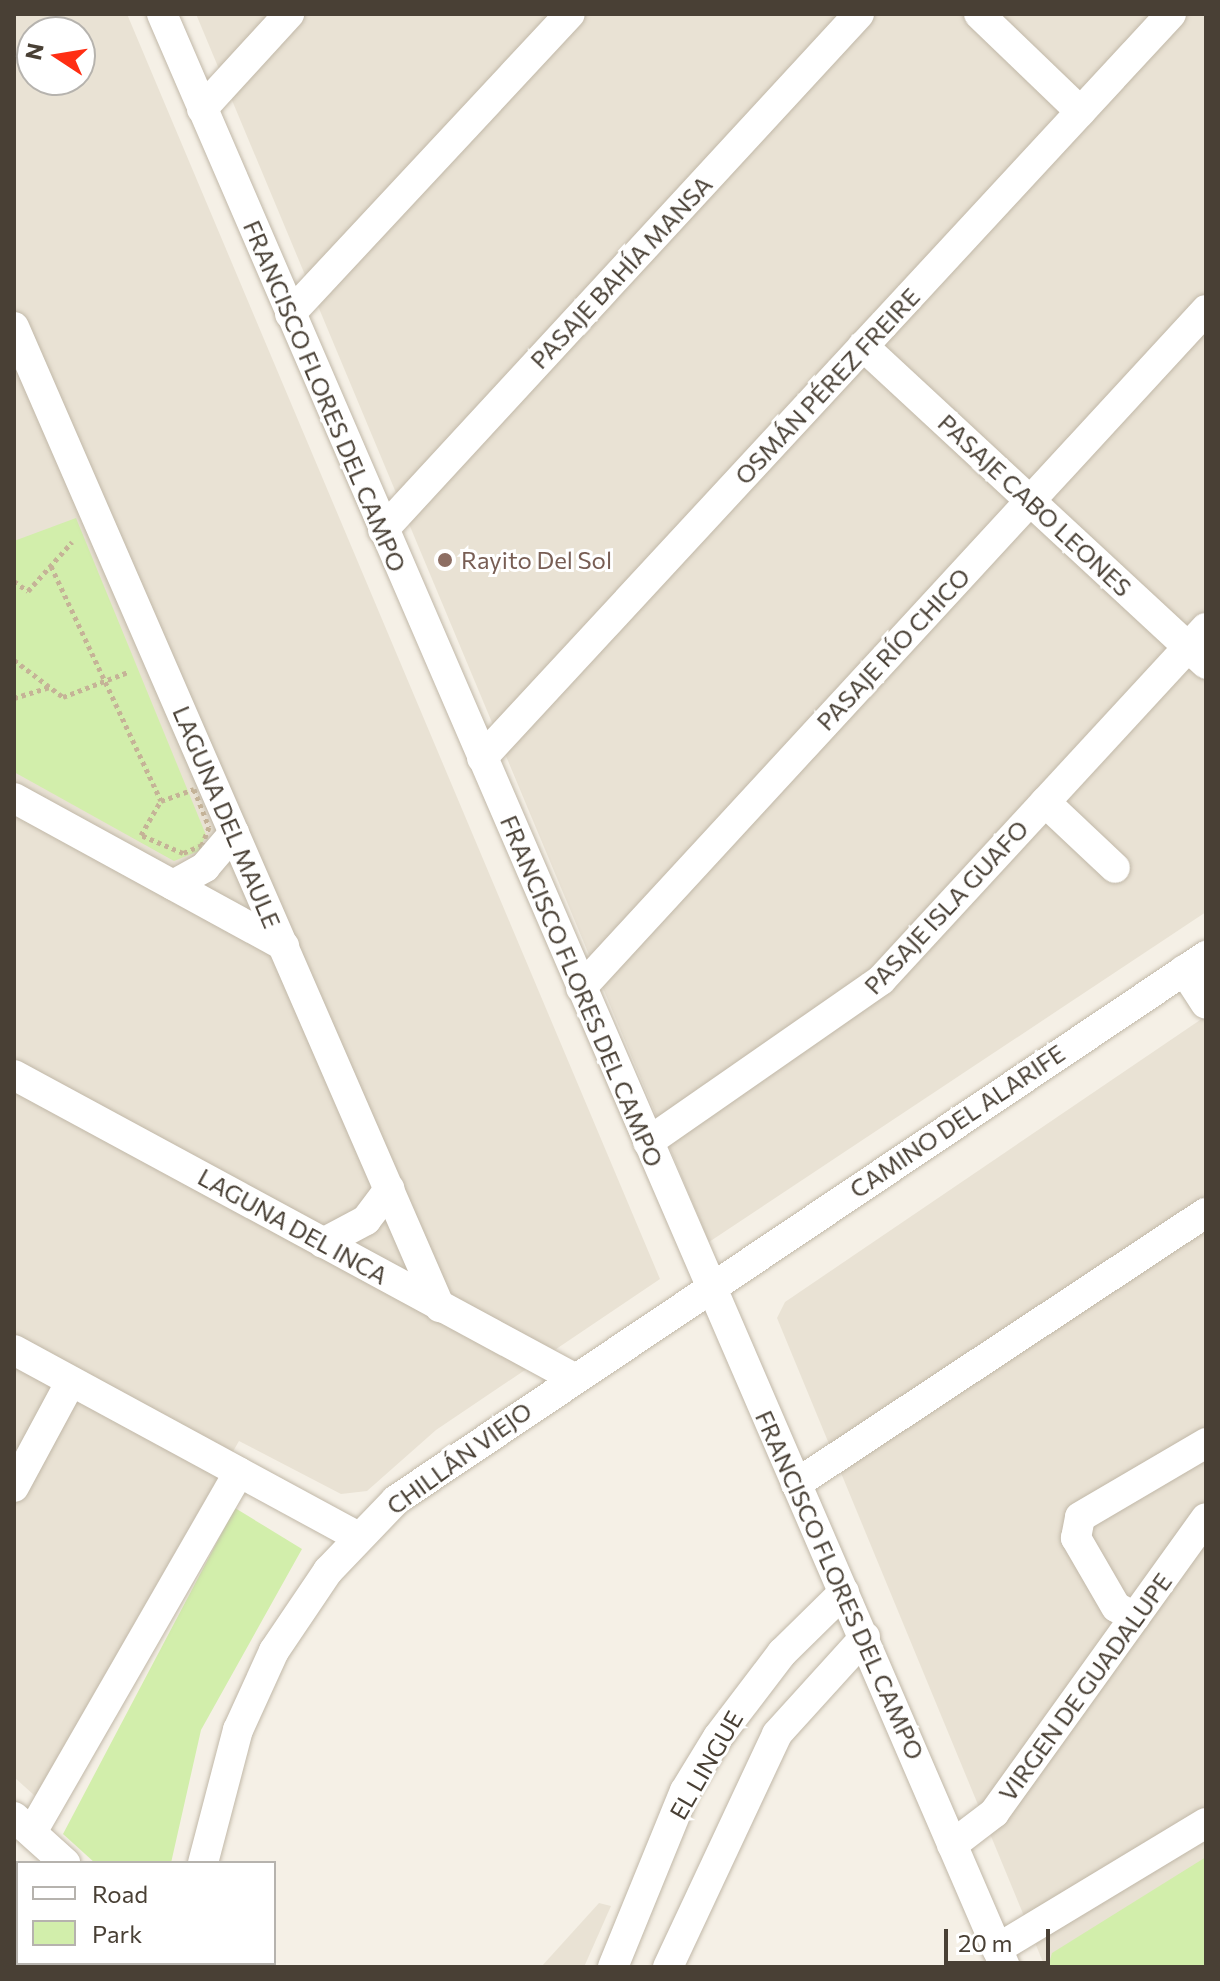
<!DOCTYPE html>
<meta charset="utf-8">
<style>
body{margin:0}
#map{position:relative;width:1220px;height:1981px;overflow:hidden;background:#f5f0e6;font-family:Commissioner,sans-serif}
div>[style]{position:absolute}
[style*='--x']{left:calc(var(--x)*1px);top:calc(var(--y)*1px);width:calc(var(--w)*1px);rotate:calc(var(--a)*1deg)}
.residential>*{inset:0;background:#e9e2d4}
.green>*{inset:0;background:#d2eeab}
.path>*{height:5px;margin-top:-2.5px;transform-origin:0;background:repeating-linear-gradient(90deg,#c5b397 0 4px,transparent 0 8px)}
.roads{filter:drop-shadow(0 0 2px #c1b8a8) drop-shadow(0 0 2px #c1b8a8)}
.minor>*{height:30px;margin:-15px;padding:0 15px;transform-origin:15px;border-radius:15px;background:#fff}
.dots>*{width:22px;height:22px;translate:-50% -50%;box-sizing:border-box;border:4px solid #fff;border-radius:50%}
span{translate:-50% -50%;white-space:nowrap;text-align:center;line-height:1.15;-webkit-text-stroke:6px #fff;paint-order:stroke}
.street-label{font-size:24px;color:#494035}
.education-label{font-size:24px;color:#785e54}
.left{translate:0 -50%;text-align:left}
.frame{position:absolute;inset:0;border:16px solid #494035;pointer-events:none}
.legend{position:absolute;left:16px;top:1861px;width:260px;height:104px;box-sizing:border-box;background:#fff;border:2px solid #b6b3ae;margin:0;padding:10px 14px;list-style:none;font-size:24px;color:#494035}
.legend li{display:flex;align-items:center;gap:16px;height:40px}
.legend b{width:40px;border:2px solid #b6b3ae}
.north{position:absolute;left:16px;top:16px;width:80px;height:80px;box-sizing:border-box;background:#fff;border:2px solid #b6b3ae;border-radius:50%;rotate:282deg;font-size:22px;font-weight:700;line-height:32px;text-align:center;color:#494035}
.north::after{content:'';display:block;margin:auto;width:28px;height:36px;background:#ff2e13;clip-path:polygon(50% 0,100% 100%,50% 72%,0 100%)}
.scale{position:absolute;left:944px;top:1929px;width:106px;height:36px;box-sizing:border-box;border:4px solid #494035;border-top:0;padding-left:10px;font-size:24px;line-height:28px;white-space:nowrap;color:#494035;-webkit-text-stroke:6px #fff;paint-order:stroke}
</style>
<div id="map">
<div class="residential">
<i style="clip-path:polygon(evenodd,14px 14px,127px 14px,660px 1279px,436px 1430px,367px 1491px,341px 1494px,239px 1441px,35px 1796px,14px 1777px,14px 14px,32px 32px,80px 32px,80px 80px,32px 80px,32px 32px)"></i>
<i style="clip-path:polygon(196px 14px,1206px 14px,1206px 912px,709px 1242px)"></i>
<i style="clip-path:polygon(1206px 1016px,1206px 1967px,1045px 1967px,777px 1318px,785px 1302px)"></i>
<i style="clip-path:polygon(599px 1903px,611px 1906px,584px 1967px,541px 1967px)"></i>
</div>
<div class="green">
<i style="clip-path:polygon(76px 518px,206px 835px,199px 851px,174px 861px,14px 772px,14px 541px)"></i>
<i style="clip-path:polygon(235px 1508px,302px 1549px,201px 1730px,171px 1863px,95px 1863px,63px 1834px)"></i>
<i style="clip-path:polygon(1206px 1857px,1206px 1967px,1048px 1967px,1052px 1953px)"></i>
</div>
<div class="path">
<i style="--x:51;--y:566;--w:259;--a:64.9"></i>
<i style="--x:14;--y:581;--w:17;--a:36"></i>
<i style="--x:28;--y:591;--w:66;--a:-48.1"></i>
<i style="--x:14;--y:660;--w:61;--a:37.1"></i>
<i style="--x:63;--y:697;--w:70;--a:-21"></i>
<i style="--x:14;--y:698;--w:38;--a:-17"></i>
<i style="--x:194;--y:789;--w:41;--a:68.5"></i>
<i style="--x:209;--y:827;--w:19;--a:111"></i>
<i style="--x:202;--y:845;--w:21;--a:157"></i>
<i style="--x:183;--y:853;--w:46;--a:-156.8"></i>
<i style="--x:141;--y:835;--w:39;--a:-60"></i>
<i style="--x:161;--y:801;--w:35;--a:-20"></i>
</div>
<div class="roads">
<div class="minor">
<i style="--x:162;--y:14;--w:2127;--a:66.65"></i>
<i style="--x:979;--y:14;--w:141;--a:43.9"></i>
<i style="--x:202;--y:109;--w:129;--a:-47.5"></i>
<i style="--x:290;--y:314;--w:410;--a:-47"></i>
<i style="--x:14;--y:327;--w:1069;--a:66.51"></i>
<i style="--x:863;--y:346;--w:468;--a:42.8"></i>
<i style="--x:383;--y:530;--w:702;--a:-47.31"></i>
<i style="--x:482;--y:758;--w:1014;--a:-47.2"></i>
<i style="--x:14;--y:798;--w:308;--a:28.7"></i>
<i style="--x:1045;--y:802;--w:96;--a:43.3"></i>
<i style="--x:173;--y:885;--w:37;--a:-29"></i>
<i style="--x:205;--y:867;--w:45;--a:-49.5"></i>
<i style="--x:1184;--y:970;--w:40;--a:57.1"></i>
<i style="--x:581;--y:988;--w:922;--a:-47.33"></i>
<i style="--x:14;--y:1075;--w:634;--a:28.42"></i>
<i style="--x:648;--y:1142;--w:284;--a:-34.8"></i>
<i style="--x:881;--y:980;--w:479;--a:-47.3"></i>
<i style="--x:323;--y:1243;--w:49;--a:-28.1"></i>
<i style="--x:366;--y:1220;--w:39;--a:-53"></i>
<i style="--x:14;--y:1350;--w:392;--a:28.5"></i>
<i style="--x:796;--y:1484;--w:491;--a:-33.5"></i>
<i style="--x:14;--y:1487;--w:120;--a:-61.7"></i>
<i style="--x:1135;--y:1617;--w:21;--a:-152"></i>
<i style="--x:1116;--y:1607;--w:80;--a:-120.1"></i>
<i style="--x:1076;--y:1538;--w:21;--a:-79"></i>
<i style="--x:1080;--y:1517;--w:146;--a:-30.4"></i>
<i style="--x:14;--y:1817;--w:69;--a:42"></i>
<i style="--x:32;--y:1832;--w:415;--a:-60.1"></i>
<i style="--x:952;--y:1845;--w:53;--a:-37.3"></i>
<i style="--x:994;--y:1813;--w:363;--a:-54.3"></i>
<i style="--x:203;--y:1863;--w:138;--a:-75.3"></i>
<i style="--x:238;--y:1730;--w:87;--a:-65.5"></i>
<i style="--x:274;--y:1651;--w:97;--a:-56"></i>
<i style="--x:328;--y:1571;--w:98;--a:-46.2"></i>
<i style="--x:396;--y:1500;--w:976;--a:-33.89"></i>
<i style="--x:997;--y:1949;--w:244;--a:-31.1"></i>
<i style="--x:170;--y:1963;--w:6;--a:45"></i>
<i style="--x:613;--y:1967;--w:190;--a:-67.8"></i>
<i style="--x:685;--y:1791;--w:63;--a:-58.6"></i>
<i style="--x:718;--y:1737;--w:106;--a:-52.7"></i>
<i style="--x:782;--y:1653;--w:87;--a:-44.5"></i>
<i style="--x:668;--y:1967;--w:257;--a:-64.9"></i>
<i style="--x:777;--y:1734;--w:131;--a:-47.8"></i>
</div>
</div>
<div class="dots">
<i style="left:445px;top:560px;background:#8d6e63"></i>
</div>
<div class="street-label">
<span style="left:621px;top:272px;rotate:-47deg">PASAJE BAHÍA MANSA</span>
<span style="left:827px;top:386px;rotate:-47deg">OSMÁN PÉREZ FREIRE</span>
<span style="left:325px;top:396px;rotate:67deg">FRANCISCO FLORES DEL CAMPO</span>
<span style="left:1035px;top:505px;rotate:43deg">PASAJE CABO LEONES</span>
<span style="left:893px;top:649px;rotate:-47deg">PASAJE RÍO CHICO</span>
<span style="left:227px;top:817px;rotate:67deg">LAGUNA DEL MAULE</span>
<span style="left:946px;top:907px;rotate:-47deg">PASAJE ISLA GUAFO</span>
<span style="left:582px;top:991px;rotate:67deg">FRANCISCO FLORES DEL CAMPO</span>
<span style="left:957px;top:1121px;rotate:-34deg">CAMINO DEL ALARIFE</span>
<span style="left:293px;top:1226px;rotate:29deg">LAGUNA DEL INCA</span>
<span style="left:459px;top:1458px;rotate:-36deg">CHILLÁN VIEJO</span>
<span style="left:840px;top:1585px;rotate:66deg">FRANCISCO FLORES DEL CAMPO</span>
<span style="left:1085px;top:1687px;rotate:-54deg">VIRGEN DE GUADALUPE</span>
<span style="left:706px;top:1765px;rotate:-60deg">EL LINGUE</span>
</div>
<div class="education-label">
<span class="left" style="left:461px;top:560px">Rayito Del Sol</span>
</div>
<div class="frame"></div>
<ul class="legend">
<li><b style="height:10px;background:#fff"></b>Road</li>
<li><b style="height:22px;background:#d2eeab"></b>Park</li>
</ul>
<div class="north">N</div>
<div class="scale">20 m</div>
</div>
